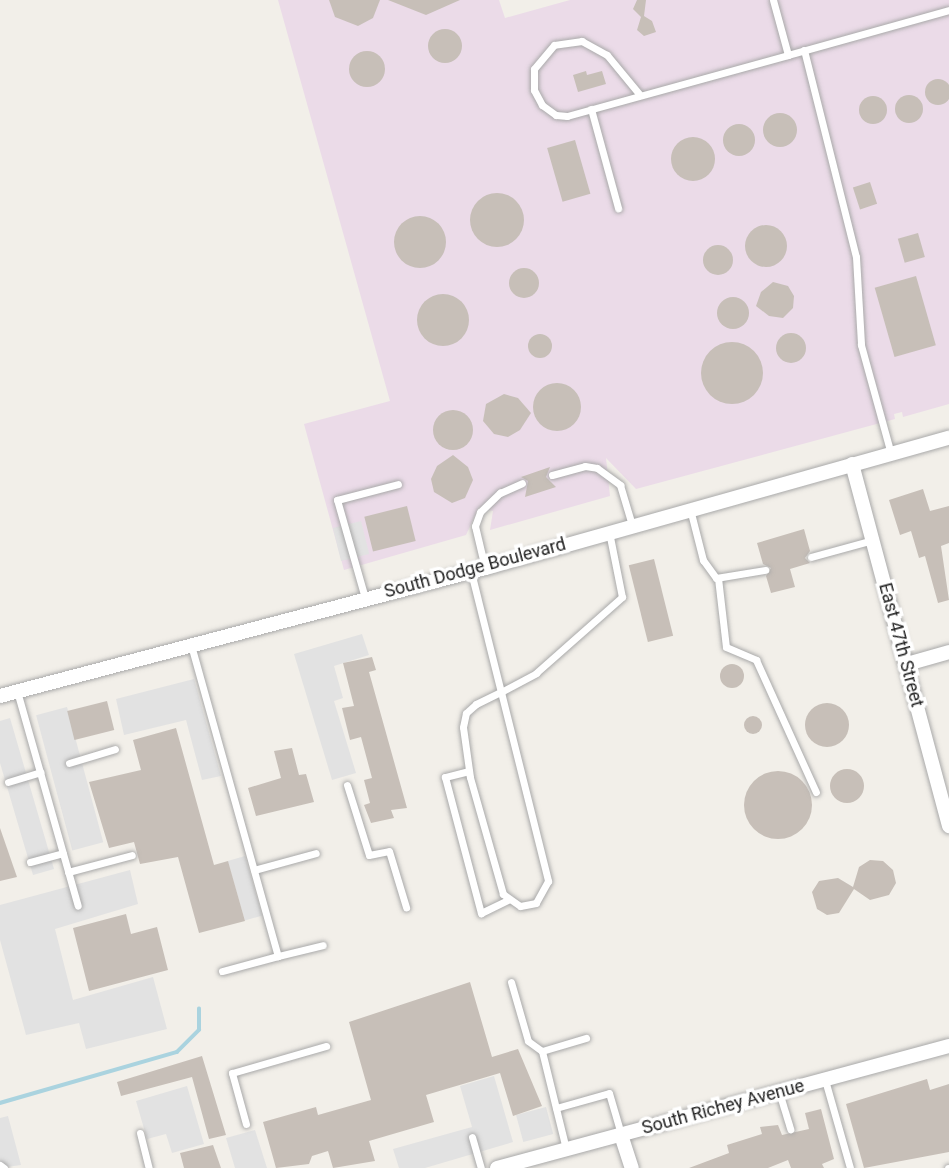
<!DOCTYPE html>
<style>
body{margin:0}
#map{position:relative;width:949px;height:1168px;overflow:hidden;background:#f2efe9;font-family:Roboto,sans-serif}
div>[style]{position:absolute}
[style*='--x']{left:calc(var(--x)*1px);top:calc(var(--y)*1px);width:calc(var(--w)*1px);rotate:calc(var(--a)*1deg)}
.industrial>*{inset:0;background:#ebdbe8}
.parking>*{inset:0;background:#e2e2e2;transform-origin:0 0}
.stream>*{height:3.5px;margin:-1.75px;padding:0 1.75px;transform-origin:1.75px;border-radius:1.75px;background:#aad3df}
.building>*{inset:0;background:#c7bfb8;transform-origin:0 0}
.round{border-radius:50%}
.roads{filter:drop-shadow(0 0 2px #a9a9a9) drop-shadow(0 0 2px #a9a9a9)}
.service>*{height:7px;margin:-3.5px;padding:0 3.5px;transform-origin:3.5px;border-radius:3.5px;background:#fff}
.minor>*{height:14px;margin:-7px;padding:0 7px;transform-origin:7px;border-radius:7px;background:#fff}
span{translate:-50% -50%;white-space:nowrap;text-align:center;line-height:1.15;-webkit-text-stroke:7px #fff;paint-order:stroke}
.street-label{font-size:18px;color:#222}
</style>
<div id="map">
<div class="industrial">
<i style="clip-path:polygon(278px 0,499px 0,505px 18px,570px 0,949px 0,949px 404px,903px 417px,902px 412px,894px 414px,895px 419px,636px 489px,606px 458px,610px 496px,490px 530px,493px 511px,479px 507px,466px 535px,344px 570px,304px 424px,390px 401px)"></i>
</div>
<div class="parking">
<i style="left:361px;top:521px;width:34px;height:29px;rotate:76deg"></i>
<i style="clip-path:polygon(362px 634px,369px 655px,334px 666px,343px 698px,334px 701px,356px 773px,332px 780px,294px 654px)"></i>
<i style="clip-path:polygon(194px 679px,221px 776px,202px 780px,186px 720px,124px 735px,116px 699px)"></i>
<i style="left:67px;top:707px;width:140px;height:32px;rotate:75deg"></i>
<i style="clip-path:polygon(10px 718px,54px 869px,33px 875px,0 763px,0 721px)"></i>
<i style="left:245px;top:856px;width:62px;height:18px;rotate:74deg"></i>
<i style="clip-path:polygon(130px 870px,138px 904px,55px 929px,73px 1000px,153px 977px,167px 1029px,86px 1049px,79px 1023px,26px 1035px,0 940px,0 905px)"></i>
<i style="clip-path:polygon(494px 1076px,513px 1142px,425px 1168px,399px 1168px,393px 1149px,472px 1127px,460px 1086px)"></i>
<i style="clip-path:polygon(187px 1086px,204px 1144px,172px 1153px,166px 1134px,147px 1139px,136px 1101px)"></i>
<i style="left:546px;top:1107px;width:28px;height:31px;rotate:75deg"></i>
<i style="clip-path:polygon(8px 1116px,21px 1165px,0 1168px,0 1118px)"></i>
<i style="clip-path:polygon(255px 1130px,267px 1168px,235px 1168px,226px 1138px)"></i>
</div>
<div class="stream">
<i style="--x:0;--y:1103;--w:184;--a:-16.1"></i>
<i style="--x:177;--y:1052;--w:31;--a:-45"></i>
<i style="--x:199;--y:1030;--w:21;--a:-90"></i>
</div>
<div class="building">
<i style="clip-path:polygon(329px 0,380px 0,373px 18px,358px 26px,335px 17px)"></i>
<i style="clip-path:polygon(388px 0,460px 0,426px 15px)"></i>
<i style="clip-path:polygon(637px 0,646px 0,644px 16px,652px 21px,656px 32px,644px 36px,637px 30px,641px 17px,633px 9px)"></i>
<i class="round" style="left:428px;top:29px;width:34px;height:34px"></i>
<i class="round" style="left:349px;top:51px;width:36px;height:36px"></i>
<i style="clip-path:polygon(586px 71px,587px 75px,602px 71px,606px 84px,578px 92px,573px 75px)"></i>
<i class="round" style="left:925px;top:79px;width:26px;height:26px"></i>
<i class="round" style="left:895px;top:95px;width:28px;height:28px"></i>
<i class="round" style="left:859px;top:96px;width:28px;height:28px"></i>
<i class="round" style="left:763px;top:113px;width:34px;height:34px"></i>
<i class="round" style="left:723px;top:124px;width:32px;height:32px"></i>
<i class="round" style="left:671px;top:137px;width:44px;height:44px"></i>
<i style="left:575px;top:140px;width:56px;height:29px;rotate:74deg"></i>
<i style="left:870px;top:182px;width:23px;height:18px;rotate:72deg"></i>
<i class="round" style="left:470px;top:193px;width:54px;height:54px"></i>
<i class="round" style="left:394px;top:216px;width:52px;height:52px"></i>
<i class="round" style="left:745px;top:225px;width:42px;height:42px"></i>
<i style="left:918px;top:233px;width:25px;height:21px;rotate:74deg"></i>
<i class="round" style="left:703px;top:245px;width:30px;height:30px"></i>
<i class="round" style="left:509px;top:268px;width:30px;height:30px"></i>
<i style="left:916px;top:276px;width:72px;height:43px;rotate:74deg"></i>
<i style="clip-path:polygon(773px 282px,788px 286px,794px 296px,793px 308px,783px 318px,769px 316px,756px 306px,761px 292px)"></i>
<i class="round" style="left:417px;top:294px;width:52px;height:52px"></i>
<i class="round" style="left:717px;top:297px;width:32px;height:32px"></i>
<i class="round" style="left:776px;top:333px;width:30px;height:30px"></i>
<i class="round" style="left:528px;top:334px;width:24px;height:24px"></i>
<i class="round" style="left:701px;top:342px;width:62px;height:62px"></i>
<i class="round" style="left:533px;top:383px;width:48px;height:48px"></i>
<i style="clip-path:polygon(504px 394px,518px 398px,531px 413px,520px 430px,508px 437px,494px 434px,483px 421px,486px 404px)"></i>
<i class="round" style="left:433px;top:410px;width:40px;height:40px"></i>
<i style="clip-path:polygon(453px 455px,468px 467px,473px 480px,465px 498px,452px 503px,434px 492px,431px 479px,437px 466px)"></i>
<i style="clip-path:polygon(550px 467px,546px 477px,556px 487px,525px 497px,528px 481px,521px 477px)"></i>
<i style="clip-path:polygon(923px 489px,930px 511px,949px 506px,949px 543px,941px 546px,949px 600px,938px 603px,925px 556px,919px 558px,911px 531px,900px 535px,889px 500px)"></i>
<i style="left:407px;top:506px;width:36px;height:44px;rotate:76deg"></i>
<i style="clip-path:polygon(804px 529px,810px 551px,805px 558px,810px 563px,790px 569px,795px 587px,771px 593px,766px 576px,771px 568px,763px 564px,757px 543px)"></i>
<i style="left:654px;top:559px;width:79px;height:26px;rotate:76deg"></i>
<i style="clip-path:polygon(372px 657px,376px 670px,369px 672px,407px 808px,391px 810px,394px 818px,371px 823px,364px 805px,370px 803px,364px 780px,372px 778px,361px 737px,350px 740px,342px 708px,354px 706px,343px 663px)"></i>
<i class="round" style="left:720px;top:664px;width:24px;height:24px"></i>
<i style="left:107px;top:701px;width:30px;height:41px;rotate:76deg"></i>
<i class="round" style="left:805px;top:703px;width:44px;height:44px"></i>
<i class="round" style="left:744px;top:716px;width:18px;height:18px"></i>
<i style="clip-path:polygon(176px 728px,214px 865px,228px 861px,245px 921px,199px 933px,178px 857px,140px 864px,134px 842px,109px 848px,89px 782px,141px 770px,133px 740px)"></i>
<i style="clip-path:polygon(292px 748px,299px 775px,306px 774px,314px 802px,256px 816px,248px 788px,281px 778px,274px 751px)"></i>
<i class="round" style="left:830px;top:769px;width:34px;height:34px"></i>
<i class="round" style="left:744px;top:771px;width:68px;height:68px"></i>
<i style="clip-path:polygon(0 828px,17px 877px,0 881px)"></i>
<i style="clip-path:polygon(870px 860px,883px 861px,893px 870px,896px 883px,889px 895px,870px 900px,854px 889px,839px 913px,827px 915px,817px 909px,812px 892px,819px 881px,838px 878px,853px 887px,859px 867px)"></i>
<i style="clip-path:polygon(126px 914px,131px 934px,157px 927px,168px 970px,89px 991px,73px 928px)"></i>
<i style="clip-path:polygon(470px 982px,492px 1057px,518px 1049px,542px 1106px,513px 1116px,500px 1073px,426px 1095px,434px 1122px,369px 1141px,375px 1161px,333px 1168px,328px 1151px,312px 1156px,309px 1164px,276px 1168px,263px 1122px,316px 1107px,318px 1115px,371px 1100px,349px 1022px)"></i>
<i style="clip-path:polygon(202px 1056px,226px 1135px,209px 1139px,192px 1077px,121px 1096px,117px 1082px)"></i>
<i style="clip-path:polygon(927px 1079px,930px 1090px,949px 1084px,949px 1152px,864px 1168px,846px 1104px)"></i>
<i style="clip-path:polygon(821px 1109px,834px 1159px,822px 1164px,824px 1168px,791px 1168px,788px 1160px,768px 1168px,689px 1168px,729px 1153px,727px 1145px,762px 1134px,760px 1127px,778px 1125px,782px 1135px,809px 1129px,805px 1113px)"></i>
<i style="clip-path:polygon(213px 1145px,221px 1168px,184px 1168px,180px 1153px)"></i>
</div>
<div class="roads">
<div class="service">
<i style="--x:773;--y:0;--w:57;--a:74.7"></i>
<i style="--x:804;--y:50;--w:213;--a:75.9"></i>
<i style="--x:856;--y:257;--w:88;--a:86.7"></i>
<i style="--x:861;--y:345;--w:113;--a:74.6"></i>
<i style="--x:640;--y:95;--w:52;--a:-129.5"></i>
<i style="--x:607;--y:55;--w:29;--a:-151"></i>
<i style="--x:582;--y:41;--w:28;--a:172"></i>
<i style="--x:554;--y:45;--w:31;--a:130"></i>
<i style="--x:534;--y:69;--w:21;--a:90"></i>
<i style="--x:534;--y:90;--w:17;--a:62"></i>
<i style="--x:542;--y:105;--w:17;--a:36"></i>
<i style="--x:556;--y:115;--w:11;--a:5"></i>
<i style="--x:567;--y:116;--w:229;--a:-15.4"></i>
<i style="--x:788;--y:55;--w:167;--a:-15.6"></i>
<i style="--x:591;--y:109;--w:103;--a:74.7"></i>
<i style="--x:552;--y:475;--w:34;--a:-15"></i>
<i style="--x:585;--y:466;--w:12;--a:9"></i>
<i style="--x:597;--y:468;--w:29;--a:36"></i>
<i style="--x:620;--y:485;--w:42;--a:73.3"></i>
<i style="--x:690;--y:509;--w:53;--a:75.7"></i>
<i style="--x:703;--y:560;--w:22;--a:54"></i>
<i style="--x:716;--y:578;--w:50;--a:-9.3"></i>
<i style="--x:811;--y:557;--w:64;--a:-15.3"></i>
<i style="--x:485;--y:568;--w:43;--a:-103.4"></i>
<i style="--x:475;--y:526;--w:15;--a:-70"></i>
<i style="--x:480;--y:512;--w:28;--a:-44"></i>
<i style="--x:500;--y:493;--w:24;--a:-24"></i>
<i style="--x:471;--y:572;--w:124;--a:76"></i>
<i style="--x:501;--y:692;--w:195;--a:76"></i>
<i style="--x:548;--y:881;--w:25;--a:119"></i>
<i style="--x:536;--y:903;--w:16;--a:169"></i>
<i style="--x:520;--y:906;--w:21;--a:-145"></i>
<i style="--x:503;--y:894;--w:122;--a:-105.8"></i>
<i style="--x:470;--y:777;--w:50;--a:-98"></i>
<i style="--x:463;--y:727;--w:14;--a:-78"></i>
<i style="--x:466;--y:713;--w:13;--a:-42"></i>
<i style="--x:476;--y:704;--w:28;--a:-26"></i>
<i style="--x:501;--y:692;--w:40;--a:-28"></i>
<i style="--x:536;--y:673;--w:115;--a:-41.5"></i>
<i style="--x:622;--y:597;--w:66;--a:-101.3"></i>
<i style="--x:718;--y:578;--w:69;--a:83.4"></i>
<i style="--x:726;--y:647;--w:33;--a:23"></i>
<i style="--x:756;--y:660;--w:145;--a:65.6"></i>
<i style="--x:365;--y:598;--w:102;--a:-105.9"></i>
<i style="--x:337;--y:500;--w:63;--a:-14.7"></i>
<i style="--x:191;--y:645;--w:323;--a:74.4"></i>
<i style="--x:278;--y:956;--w:58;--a:165"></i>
<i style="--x:17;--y:691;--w:223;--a:74.2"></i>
<i style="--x:69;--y:763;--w:48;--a:-16.9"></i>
<i style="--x:469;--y:771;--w:25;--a:166"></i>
<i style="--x:445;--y:777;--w:141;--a:75.2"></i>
<i style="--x:481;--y:913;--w:30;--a:-26"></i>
<i style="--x:8;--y:782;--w:34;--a:-17"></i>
<i style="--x:347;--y:785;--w:73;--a:72.6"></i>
<i style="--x:369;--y:855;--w:20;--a:-11"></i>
<i style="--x:389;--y:851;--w:59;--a:73.1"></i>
<i style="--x:30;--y:862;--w:34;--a:-15"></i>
<i style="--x:254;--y:870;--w:64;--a:-15.3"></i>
<i style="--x:68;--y:872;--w:66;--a:-14.9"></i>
<i style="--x:278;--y:956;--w:46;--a:-13.7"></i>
<i style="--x:511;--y:982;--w:61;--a:73.9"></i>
<i style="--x:528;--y:1041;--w:17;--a:36"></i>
<i style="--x:825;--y:1080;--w:91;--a:74.1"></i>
<i style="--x:779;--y:1092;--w:39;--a:73"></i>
<i style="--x:556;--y:1108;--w:55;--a:-15.8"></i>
<i style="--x:609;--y:1093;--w:43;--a:73.7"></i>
<i style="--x:246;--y:1124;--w:53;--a:-105.4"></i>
<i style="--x:232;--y:1073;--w:98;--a:-16"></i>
<i style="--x:140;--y:1133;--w:36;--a:76"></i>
<i style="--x:472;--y:1137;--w:32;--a:74"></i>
<i style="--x:566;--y:1149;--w:101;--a:-103.8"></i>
<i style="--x:542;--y:1051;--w:46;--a:-16.5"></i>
<i style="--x:0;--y:1165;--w:5;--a:37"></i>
<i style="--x:948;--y:1168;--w:1;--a:0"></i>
</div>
<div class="minor">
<i style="--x:852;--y:464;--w:375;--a:75"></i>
<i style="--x:907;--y:664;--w:44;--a:-15.9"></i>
<i style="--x:0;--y:696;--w:502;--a:-14.78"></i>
<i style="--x:485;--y:568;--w:482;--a:-15.7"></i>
<i style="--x:621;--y:1135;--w:35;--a:72"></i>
<i style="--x:497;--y:1168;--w:468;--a:-15.1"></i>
</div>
</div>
<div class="street-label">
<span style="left:475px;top:568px;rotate:-15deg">South Dodge Boulevard</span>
<span style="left:901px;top:645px;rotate:75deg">East 47th Street</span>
<span style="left:723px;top:1107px;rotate:-15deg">South Richey Avenue</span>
</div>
</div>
